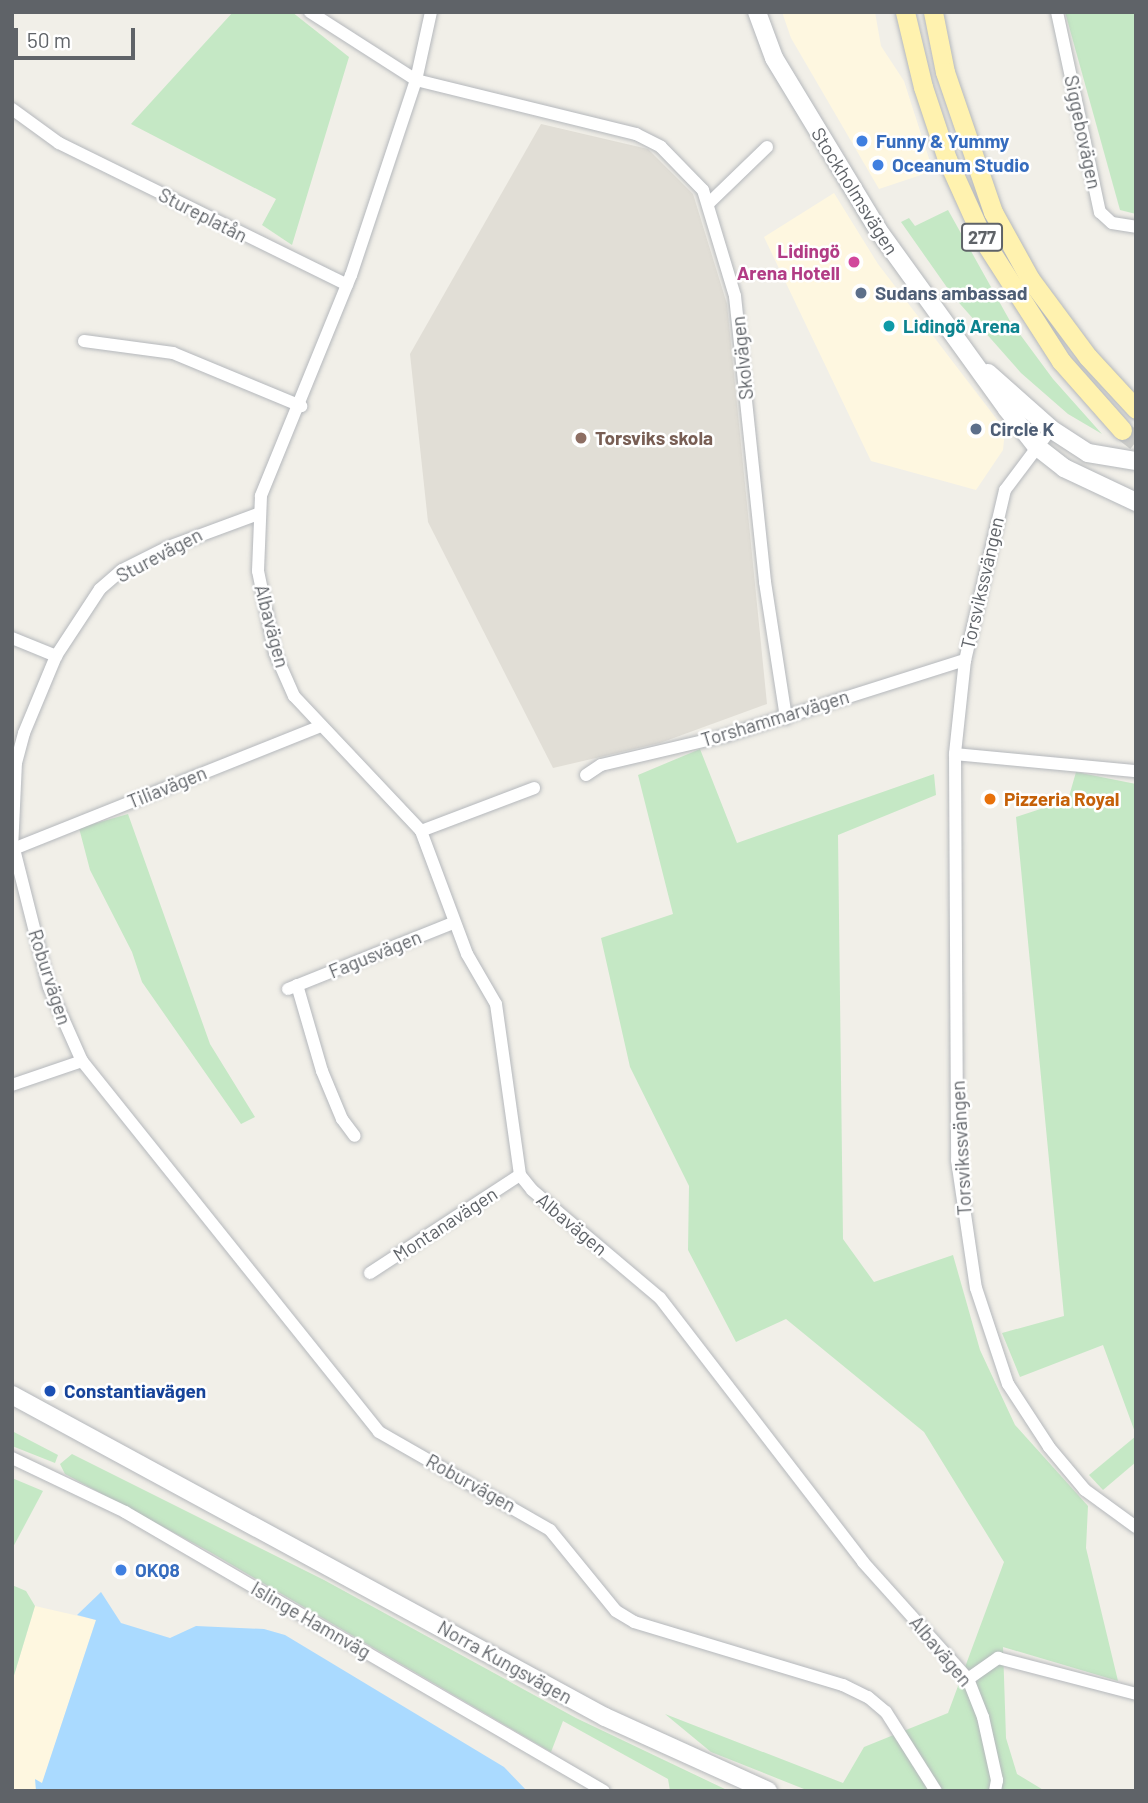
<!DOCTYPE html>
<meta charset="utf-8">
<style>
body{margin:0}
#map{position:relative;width:1148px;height:1803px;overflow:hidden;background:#f1efe8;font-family:Barlow,sans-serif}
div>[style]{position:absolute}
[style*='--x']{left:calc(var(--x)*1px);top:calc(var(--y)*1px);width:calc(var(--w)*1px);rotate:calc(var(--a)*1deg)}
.commercial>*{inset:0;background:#fef7e0}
.education>*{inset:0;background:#e1ded6}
.green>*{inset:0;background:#c5e8c5}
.water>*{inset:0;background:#aadaff}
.primary-tunnel>*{height:19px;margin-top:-9.5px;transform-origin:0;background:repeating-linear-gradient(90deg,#ccccc8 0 19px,transparent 0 29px)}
.roads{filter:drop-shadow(0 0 2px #b5b8bc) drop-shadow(0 0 2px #b5b8bc)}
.street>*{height:12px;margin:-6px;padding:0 6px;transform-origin:6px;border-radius:6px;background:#fff}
.secondary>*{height:18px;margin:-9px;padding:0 9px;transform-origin:9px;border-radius:9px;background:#fff}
.primary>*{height:19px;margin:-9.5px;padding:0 9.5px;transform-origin:9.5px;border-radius:9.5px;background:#fff2af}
.dots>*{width:19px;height:19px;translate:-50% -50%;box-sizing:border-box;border:4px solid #fff;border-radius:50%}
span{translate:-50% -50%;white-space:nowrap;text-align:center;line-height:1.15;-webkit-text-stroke:5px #fff;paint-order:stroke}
.shield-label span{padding:2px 5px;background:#fff;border:2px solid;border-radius:5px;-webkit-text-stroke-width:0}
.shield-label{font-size:18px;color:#5f6368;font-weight:700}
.street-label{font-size:19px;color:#5f6368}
.shop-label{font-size:19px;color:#366cbe;font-weight:700}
.left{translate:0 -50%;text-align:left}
.hotel-label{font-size:19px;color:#b23c85;font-weight:700}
.right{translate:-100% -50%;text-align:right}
.service-label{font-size:19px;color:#4e5e75;font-weight:700}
.culture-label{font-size:19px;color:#0d838f;font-weight:700}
.education-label{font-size:19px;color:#785e54;font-weight:700}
.food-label{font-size:19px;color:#c56008;font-weight:700}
.transit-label{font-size:19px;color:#164399;font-weight:700}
.frame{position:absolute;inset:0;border:14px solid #5f6368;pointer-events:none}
.scale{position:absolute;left:14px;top:28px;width:121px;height:32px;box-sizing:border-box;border:4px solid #5f6368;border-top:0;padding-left:9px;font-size:21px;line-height:24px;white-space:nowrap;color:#5f6368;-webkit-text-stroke:5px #fff;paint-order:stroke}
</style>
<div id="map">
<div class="commercial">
<i style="clip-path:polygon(782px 12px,875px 12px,881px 46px,904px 81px,933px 171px,879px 189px,791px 38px)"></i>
<i style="clip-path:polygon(834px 193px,878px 264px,1005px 430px,1003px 450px,976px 490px,871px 461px,764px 237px)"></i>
<i style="clip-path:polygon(35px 1606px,96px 1620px,42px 1784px,36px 1780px,36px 1791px,12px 1791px,12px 1682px)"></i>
</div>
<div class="education">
<i style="clip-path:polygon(541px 124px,648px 149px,693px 194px,727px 304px,767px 704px,660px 743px,553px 768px,428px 522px,410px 354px)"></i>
</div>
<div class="green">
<i style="clip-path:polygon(233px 12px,292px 12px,349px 57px,292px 245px,262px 225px,276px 199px,131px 124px)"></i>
<i style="clip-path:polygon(1065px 12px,1136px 12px,1136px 214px,1120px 210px)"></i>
<i style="clip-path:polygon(948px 210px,1010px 321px,1053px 379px,1102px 434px,1068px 414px,1021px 373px,953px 296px,901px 222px,909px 218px,915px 226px)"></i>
<i style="clip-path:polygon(700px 749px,737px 843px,934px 774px,936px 795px,838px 835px,843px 1239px,874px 1282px,953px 1255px,980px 1350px,1015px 1425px,1088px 1506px,1086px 1548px,1118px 1681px,1003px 1647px,1006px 1738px,1017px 1774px,1045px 1791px,809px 1791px,711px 1752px,665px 1714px,843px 1783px,864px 1747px,948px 1713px,1004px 1562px,924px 1432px,786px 1319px,736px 1342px,688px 1250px,689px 1186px,630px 1067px,601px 938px,673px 914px,638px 775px)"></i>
<i style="clip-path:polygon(1076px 772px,1136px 784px,1136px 1435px,1103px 1345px,1020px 1377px,1002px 1333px,1064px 1316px,1016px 817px,1068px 800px)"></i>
<i style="clip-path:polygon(128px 814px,210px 1044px,255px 1117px,241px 1124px,142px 982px,132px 952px,90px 870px,79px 828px)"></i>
<i style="clip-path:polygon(12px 1431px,58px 1455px,55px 1463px,12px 1446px)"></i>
<i style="clip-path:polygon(1136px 1436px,1136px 1462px,1103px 1490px,1089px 1475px)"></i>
<i style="clip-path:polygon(72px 1454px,324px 1580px,576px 1718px,729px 1791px,670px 1791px,668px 1779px,563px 1721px,551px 1752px,210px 1552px,65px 1474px,60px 1464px)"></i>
<i style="clip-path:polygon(12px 1478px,43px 1491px,12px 1549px)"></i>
<i style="clip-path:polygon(12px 1585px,26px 1591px,35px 1606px,12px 1682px)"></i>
</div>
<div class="water">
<i style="clip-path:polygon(101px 1592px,121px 1623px,170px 1638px,196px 1626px,264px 1629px,285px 1635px,504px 1767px,527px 1791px,36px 1791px,35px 1779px,42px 1783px,96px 1620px,77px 1615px)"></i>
</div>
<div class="primary-tunnel">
<i style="--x:1122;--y:430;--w:18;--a:38"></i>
</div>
<div class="roads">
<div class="street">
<i style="--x:310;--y:12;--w:126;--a:32.7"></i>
<i style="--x:416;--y:80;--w:227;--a:13.8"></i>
<i style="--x:636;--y:134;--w:28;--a:27"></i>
<i style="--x:661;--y:147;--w:60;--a:45.7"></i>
<i style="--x:703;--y:190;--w:111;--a:73.2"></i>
<i style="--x:735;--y:296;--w:288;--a:84"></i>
<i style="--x:765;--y:582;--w:138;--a:81.2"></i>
<i style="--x:431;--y:12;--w:70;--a:102.4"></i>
<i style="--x:416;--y:80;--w:206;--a:108.4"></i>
<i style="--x:351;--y:275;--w:239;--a:112.2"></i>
<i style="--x:261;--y:496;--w:75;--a:92.3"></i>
<i style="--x:258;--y:571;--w:84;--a:78.3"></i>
<i style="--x:275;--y:653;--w:47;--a:66.2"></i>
<i style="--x:294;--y:696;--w:185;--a:46.7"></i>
<i style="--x:421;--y:831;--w:131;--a:69.5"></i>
<i style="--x:467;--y:954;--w:58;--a:59.9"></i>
<i style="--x:496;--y:1004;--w:173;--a:82"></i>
<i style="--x:520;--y:1175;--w:19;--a:51"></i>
<i style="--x:532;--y:1190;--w:167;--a:40.2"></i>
<i style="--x:660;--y:1298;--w:333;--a:52.4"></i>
<i style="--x:863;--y:1562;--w:157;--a:48.1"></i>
<i style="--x:968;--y:1679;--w:41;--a:68.5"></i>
<i style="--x:983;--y:1717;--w:65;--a:77.5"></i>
<i style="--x:997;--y:1780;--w:11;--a:100"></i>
<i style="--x:1057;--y:12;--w:205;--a:77.9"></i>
<i style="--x:1100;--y:212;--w:16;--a:43"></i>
<i style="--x:1112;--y:223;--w:24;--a:9"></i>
<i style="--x:12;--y:109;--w:58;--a:35.9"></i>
<i style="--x:59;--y:143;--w:321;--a:26.2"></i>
<i style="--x:708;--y:204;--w:82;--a:-44"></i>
<i style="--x:84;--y:341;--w:90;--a:7.7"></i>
<i style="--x:173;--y:353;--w:139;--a:22.5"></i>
<i style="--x:1051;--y:429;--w:76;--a:127"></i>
<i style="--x:1005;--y:490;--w:175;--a:103.2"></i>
<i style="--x:965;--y:660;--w:95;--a:96.1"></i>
<i style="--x:955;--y:754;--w:406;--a:89.7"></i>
<i style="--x:957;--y:1160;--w:129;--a:81.6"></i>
<i style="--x:976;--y:1288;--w:101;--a:71.6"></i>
<i style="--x:1008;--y:1384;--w:75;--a:56.9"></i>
<i style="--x:1049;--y:1447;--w:56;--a:50.1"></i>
<i style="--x:1085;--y:1490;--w:63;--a:36"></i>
<i style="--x:12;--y:638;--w:48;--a:22.2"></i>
<i style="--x:321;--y:726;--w:331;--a:158.2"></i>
<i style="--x:14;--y:849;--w:142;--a:75.8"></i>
<i style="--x:49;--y:987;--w:81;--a:66"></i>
<i style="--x:82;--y:1061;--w:475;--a:51.3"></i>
<i style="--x:379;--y:1432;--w:197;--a:29.8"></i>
<i style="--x:550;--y:1530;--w:104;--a:50.8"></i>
<i style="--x:616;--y:1611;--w:21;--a:31"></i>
<i style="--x:634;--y:1622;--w:218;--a:16.8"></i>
<i style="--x:843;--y:1685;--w:28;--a:26"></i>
<i style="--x:868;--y:1697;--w:23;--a:40"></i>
<i style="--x:886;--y:1712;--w:93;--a:57.7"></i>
<i style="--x:955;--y:754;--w:182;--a:5.4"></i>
<i style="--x:586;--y:775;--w:18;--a:-34"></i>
<i style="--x:601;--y:765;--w:127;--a:-13.2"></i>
<i style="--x:725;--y:736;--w:252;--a:-17.6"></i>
<i style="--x:421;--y:831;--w:121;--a:-20.8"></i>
<i style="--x:12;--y:850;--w:87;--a:-87.4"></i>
<i style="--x:16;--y:763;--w:31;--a:-75"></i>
<i style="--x:24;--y:733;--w:83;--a:-67.4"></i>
<i style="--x:56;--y:656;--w:80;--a:-56.7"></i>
<i style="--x:100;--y:589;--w:29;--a:-41"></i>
<i style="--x:122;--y:570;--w:49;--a:-26.6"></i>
<i style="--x:166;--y:548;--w:98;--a:-20.3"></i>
<i style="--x:297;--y:985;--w:90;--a:73.8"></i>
<i style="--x:322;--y:1071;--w:52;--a:67.4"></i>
<i style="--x:342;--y:1119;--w:21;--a:53"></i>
<i style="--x:288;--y:989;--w:178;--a:-21.8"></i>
<i style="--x:12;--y:1085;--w:74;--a:-18.9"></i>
<i style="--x:370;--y:1273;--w:179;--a:-33.2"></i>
<i style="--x:12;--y:1458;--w:125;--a:25.5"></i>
<i style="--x:125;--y:1512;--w:554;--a:30.22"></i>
<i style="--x:968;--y:1679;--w:37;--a:-35"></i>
<i style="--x:998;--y:1658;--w:143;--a:14.6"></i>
</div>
<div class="secondary">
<i style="--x:757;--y:12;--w:49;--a:69.7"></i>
<i style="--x:774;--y:58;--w:201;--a:58.8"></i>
<i style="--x:878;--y:230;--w:221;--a:54.2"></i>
<i style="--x:1007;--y:409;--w:47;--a:51.9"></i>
<i style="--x:1036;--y:446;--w:36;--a:38"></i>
<i style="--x:1064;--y:468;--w:80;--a:25.3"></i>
<i style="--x:988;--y:373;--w:84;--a:41.6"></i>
<i style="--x:1051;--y:429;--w:44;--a:33"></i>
<i style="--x:1088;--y:453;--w:49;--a:9.5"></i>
<i style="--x:12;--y:1395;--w:675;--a:28.5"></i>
<i style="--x:605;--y:1717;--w:179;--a:24.4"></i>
</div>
<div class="primary">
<i style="--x:905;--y:12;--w:77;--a:76.5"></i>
<i style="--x:923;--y:87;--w:76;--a:71.6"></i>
<i style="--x:947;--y:159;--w:90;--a:65.7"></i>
<i style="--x:984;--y:241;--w:143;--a:57.3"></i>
<i style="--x:1061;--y:361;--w:92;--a:48.5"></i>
<i style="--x:933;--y:12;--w:61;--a:78.7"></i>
<i style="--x:945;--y:72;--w:148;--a:71.1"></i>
<i style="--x:993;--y:212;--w:77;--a:61.1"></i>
<i style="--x:1030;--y:279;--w:97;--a:53.4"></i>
<i style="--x:1088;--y:357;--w:71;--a:47.3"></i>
</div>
</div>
<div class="dots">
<i style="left:862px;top:141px;background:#3f7fe0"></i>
<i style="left:878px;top:165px;background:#3f7fe0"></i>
<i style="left:854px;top:262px;background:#d1479c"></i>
<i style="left:861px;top:293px;background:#5c6f8a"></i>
<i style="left:889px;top:326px;background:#0f9aa8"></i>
<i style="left:976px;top:429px;background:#5c6f8a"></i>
<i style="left:581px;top:438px;background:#8d6e63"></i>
<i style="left:990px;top:799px;background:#e8710a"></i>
<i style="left:50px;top:1391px;background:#1a4fb4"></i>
<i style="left:121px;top:1570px;background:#3f7fe0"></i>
</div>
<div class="shield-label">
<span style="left:982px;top:237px">277</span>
</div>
<div class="street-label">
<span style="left:1083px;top:132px;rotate:78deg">Siggebovägen</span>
<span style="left:855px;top:191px;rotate:58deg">Stockholmsvägen</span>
<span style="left:203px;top:215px;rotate:27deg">Stureplatån</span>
<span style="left:742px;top:358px;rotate:-96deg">Skolvägen</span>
<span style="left:159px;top:555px;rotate:-28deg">Sturevägen</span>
<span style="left:982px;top:583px;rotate:-77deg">Torsvikssvängen</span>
<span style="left:272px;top:626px;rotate:75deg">Albavägen</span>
<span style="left:775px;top:718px;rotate:-17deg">Torshammarvägen</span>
<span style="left:167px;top:787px;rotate:-22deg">Tiliavägen</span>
<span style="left:375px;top:954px;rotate:-22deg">Fagusvägen</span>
<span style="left:50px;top:977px;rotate:72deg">Roburvägen</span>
<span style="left:961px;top:1148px;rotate:-93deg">Torsvikssvängen</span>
<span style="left:445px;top:1224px;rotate:-33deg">Montanavägen</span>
<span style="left:572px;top:1224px;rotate:40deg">Albavägen</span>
<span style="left:471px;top:1483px;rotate:29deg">Roburvägen</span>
<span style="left:311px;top:1620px;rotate:30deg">Islinge Hamnväg</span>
<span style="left:941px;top:1651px;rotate:50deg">Albavägen</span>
<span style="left:505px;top:1662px;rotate:29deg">Norra Kungsvägen</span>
</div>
<div class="shop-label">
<span class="left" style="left:876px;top:141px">Funny &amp; Yummy</span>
<span class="left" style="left:892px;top:165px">Oceanum Studio</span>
<span class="left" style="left:135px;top:1570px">OKQ8</span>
</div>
<div class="hotel-label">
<span class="right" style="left:840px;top:262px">Lidingö<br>Arena Hotell</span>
</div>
<div class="service-label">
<span class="left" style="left:875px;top:293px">Sudans ambassad</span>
<span class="left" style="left:990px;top:429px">Circle K</span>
</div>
<div class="culture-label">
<span class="left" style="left:903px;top:326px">Lidingö Arena</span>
</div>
<div class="education-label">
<span class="left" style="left:595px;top:438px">Torsviks skola</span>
</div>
<div class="food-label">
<span class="left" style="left:1004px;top:799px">Pizzeria Royal</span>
</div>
<div class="transit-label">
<span class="left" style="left:64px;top:1391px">Constantiavägen</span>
</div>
<div class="frame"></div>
<div class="scale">50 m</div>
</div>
